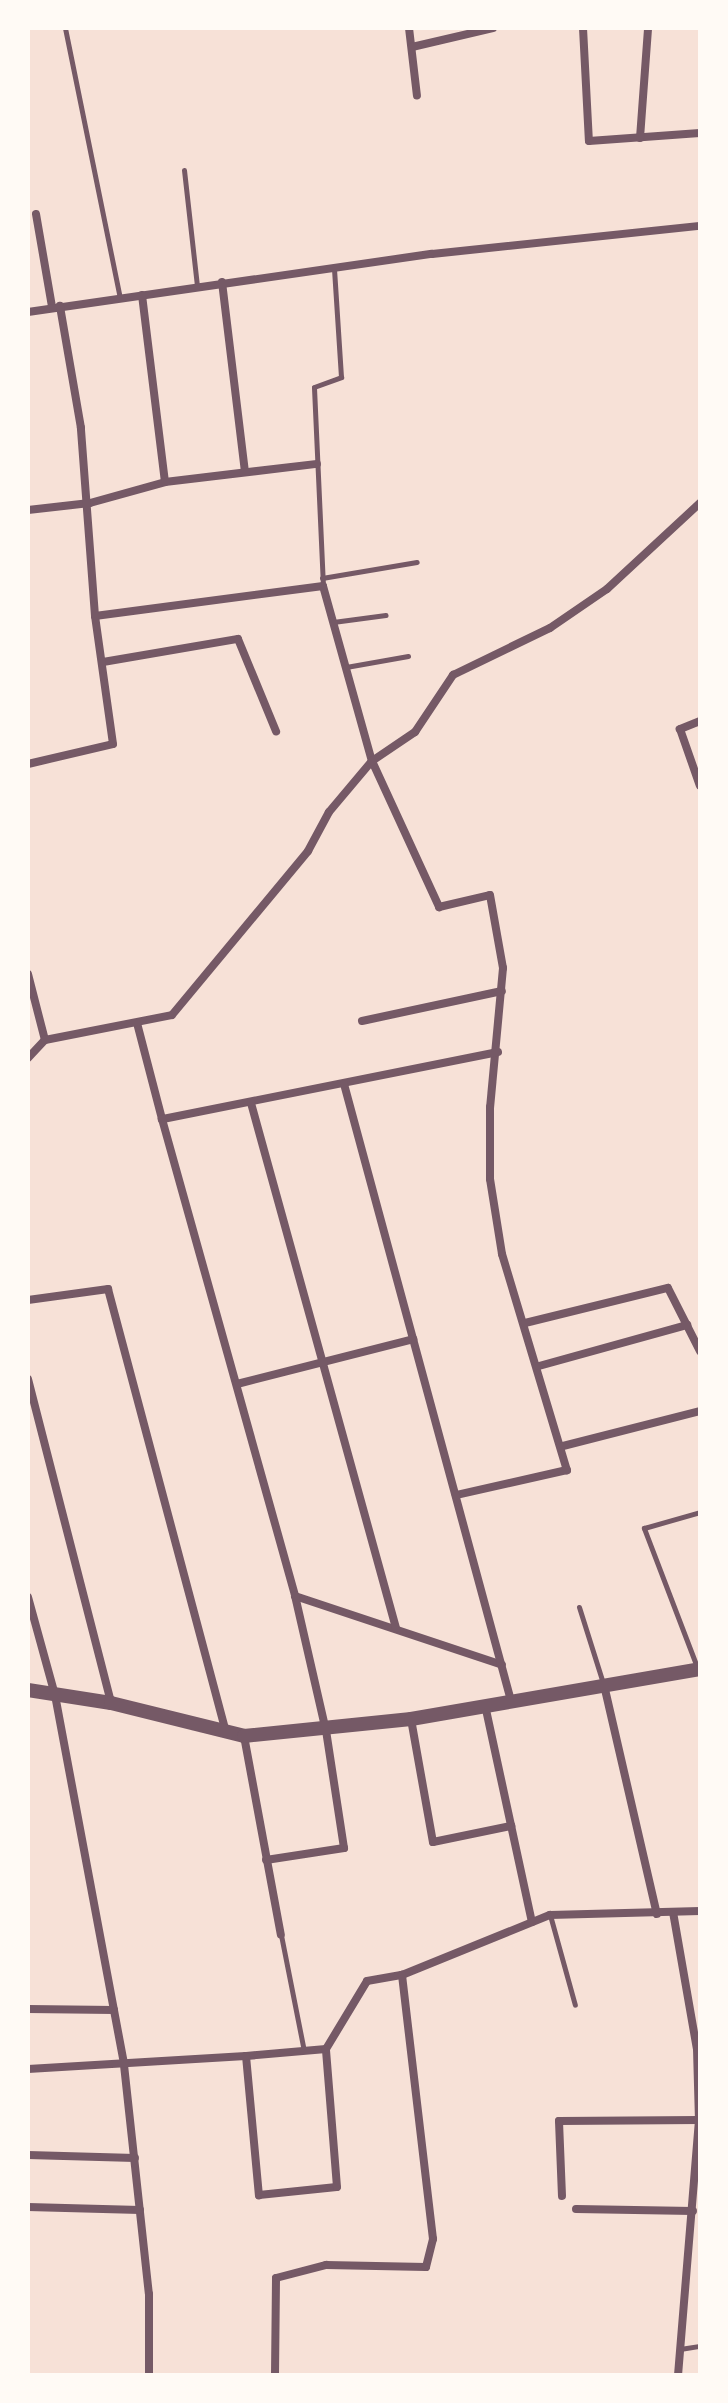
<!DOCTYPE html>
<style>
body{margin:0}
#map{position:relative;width:728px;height:2403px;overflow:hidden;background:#f7e1d7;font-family:Karla,sans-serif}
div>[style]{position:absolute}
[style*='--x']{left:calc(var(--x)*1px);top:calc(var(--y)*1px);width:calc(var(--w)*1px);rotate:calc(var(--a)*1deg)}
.service>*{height:5px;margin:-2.5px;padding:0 2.5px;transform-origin:2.5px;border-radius:2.5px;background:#755966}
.minor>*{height:8px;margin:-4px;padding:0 4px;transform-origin:4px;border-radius:4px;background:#755966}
.tertiary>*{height:14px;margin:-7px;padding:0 7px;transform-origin:7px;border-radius:7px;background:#755966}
span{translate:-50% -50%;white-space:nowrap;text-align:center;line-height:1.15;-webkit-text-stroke:8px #fffaf5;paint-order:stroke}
.frame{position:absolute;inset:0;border:30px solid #fffaf5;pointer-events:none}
</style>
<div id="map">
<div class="service">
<i style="--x:65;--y:28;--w:276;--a:78.5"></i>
<i style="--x:184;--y:170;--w:116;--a:83.6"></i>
<i style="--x:322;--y:578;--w:96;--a:-9.6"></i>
<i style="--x:323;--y:586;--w:199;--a:-92.6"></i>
<i style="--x:314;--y:387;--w:29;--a:-20"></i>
<i style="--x:341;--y:377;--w:109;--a:-93.7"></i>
<i style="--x:333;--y:622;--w:53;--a:-7.5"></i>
<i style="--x:346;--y:667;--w:63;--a:-10.1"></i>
<i style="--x:579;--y:1607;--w:80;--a:72.5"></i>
<i style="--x:697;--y:1667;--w:149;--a:-110.9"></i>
<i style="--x:644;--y:1528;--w:58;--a:-15.9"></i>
<i style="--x:550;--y:1915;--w:93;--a:74.5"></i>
<i style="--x:281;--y:1935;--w:118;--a:78.8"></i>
<i style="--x:680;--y:2349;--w:20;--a:-9"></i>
</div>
<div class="minor">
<i style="--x:409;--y:28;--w:68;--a:83.3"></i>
<i style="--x:583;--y:28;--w:113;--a:87"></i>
<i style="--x:589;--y:141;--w:111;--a:-4.1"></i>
<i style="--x:412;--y:47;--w:83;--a:-13.2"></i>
<i style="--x:640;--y:138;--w:110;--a:-85.8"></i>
<i style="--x:36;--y:214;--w:94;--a:80.2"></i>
<i style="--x:222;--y:282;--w:191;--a:83.1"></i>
<i style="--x:142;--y:295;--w:188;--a:83"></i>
<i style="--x:28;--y:312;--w:408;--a:-8.2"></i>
<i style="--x:432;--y:254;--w:269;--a:-6"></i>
<i style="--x:28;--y:510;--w:62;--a:-6.4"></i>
<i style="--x:90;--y:503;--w:78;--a:-15.6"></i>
<i style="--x:165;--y:482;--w:153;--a:-6.8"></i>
<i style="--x:95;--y:616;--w:230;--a:-7.5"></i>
<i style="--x:323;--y:586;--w:182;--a:74.4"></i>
<i style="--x:372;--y:761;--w:161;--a:65.3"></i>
<i style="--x:439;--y:907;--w:52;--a:-13.2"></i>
<i style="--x:490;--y:895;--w:74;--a:79.9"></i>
<i style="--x:503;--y:968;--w:140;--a:95.3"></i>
<i style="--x:490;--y:1107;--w:72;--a:90"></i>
<i style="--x:490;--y:1179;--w:76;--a:80.9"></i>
<i style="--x:502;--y:1254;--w:226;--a:73.3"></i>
<i style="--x:567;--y:1470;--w:114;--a:167.3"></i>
<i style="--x:103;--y:662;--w:137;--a:-9.7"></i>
<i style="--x:238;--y:639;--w:100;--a:67.6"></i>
<i style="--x:700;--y:721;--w:22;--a:158"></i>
<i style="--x:680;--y:729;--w:60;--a:70.7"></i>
<i style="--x:28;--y:764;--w:87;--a:-13.2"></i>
<i style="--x:113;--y:744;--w:129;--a:-98"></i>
<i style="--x:95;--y:616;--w:189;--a:-94.3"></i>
<i style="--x:81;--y:428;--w:124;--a:-99.8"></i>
<i style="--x:28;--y:974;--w:68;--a:75.6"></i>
<i style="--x:362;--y:1021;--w:143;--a:-12.1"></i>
<i style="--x:137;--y:1023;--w:99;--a:75.4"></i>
<i style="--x:498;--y:1052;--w:343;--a:168.7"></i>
<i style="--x:162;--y:1119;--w:495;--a:74.4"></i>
<i style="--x:295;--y:1596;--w:218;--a:18.4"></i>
<i style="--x:28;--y:1058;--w:25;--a:-47"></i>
<i style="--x:45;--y:1040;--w:129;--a:-11.1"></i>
<i style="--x:172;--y:1015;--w:213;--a:-50.3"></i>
<i style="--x:308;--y:851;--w:44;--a:-61.7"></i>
<i style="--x:329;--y:812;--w:67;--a:-49.9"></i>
<i style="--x:372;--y:761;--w:52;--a:-34"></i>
<i style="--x:415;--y:732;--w:69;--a:-56.3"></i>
<i style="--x:453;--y:675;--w:108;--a:-25.9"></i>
<i style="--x:550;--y:628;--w:69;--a:-34.4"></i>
<i style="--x:607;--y:589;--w:127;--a:-42.8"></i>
<i style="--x:344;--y:1084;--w:639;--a:74.85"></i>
<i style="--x:251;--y:1103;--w:545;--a:74.56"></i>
<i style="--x:28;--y:1300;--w:81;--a:-7.8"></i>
<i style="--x:108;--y:1289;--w:459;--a:75.1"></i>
<i style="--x:525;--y:1323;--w:147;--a:-13.8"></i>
<i style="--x:668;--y:1288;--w:71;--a:63.1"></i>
<i style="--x:539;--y:1366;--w:154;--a:-15.5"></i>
<i style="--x:28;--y:1379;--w:334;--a:75.6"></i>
<i style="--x:237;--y:1384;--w:182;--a:-14.3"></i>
<i style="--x:563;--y:1446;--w:141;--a:-14.3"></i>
<i style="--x:28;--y:1597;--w:102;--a:74.6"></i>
<i style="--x:55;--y:1695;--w:376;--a:79.4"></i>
<i style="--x:124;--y:2065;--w:230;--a:83.8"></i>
<i style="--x:149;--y:2294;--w:81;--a:90"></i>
<i style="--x:604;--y:1685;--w:235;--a:77"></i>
<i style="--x:485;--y:1705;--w:222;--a:77.8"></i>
<i style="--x:411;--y:1719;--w:125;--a:79.9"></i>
<i style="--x:433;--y:1842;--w:80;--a:-11.6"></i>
<i style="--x:244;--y:1736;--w:202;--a:79.5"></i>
<i style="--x:266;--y:1860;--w:79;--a:-8.7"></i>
<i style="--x:344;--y:1848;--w:118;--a:-98.7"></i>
<i style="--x:326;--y:1731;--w:139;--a:-102.9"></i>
<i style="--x:673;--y:1912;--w:139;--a:80.1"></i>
<i style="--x:697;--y:2049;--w:71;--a:88.4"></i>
<i style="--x:699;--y:2120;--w:256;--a:94.7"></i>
<i style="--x:28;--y:2009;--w:86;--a:0.7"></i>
<i style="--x:326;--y:2049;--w:80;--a:175"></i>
<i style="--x:246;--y:2056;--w:140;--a:84.7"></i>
<i style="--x:259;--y:2195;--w:78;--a:-5.9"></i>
<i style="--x:337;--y:2187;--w:138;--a:-94.6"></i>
<i style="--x:326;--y:2049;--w:79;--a:-58.9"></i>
<i style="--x:367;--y:1981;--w:36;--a:-10"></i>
<i style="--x:402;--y:1975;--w:160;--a:-22.1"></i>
<i style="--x:550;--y:1915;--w:150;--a:-1.5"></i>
<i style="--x:28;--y:2069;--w:218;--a:-3.4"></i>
<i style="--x:28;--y:2155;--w:107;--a:1.6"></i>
<i style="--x:562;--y:2196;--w:75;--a:-92.3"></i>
<i style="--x:559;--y:2121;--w:140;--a:-0.4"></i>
<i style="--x:28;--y:2207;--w:112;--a:1.5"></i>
<i style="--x:576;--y:2209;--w:117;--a:1"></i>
<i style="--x:275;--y:2375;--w:97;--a:-89.4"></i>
<i style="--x:276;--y:2278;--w:52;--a:-14.6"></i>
<i style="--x:326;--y:2265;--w:100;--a:1.1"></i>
<i style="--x:426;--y:2267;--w:29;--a:-76"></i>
<i style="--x:433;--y:2239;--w:266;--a:-96.7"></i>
</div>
<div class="tertiary">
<i style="--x:28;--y:1690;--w:84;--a:8.9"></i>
<i style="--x:111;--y:1703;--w:137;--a:13.9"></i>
<i style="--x:244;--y:1736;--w:168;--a:-5.8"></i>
<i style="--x:411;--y:1719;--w:293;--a:-9.8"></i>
</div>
<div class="frame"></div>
</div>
